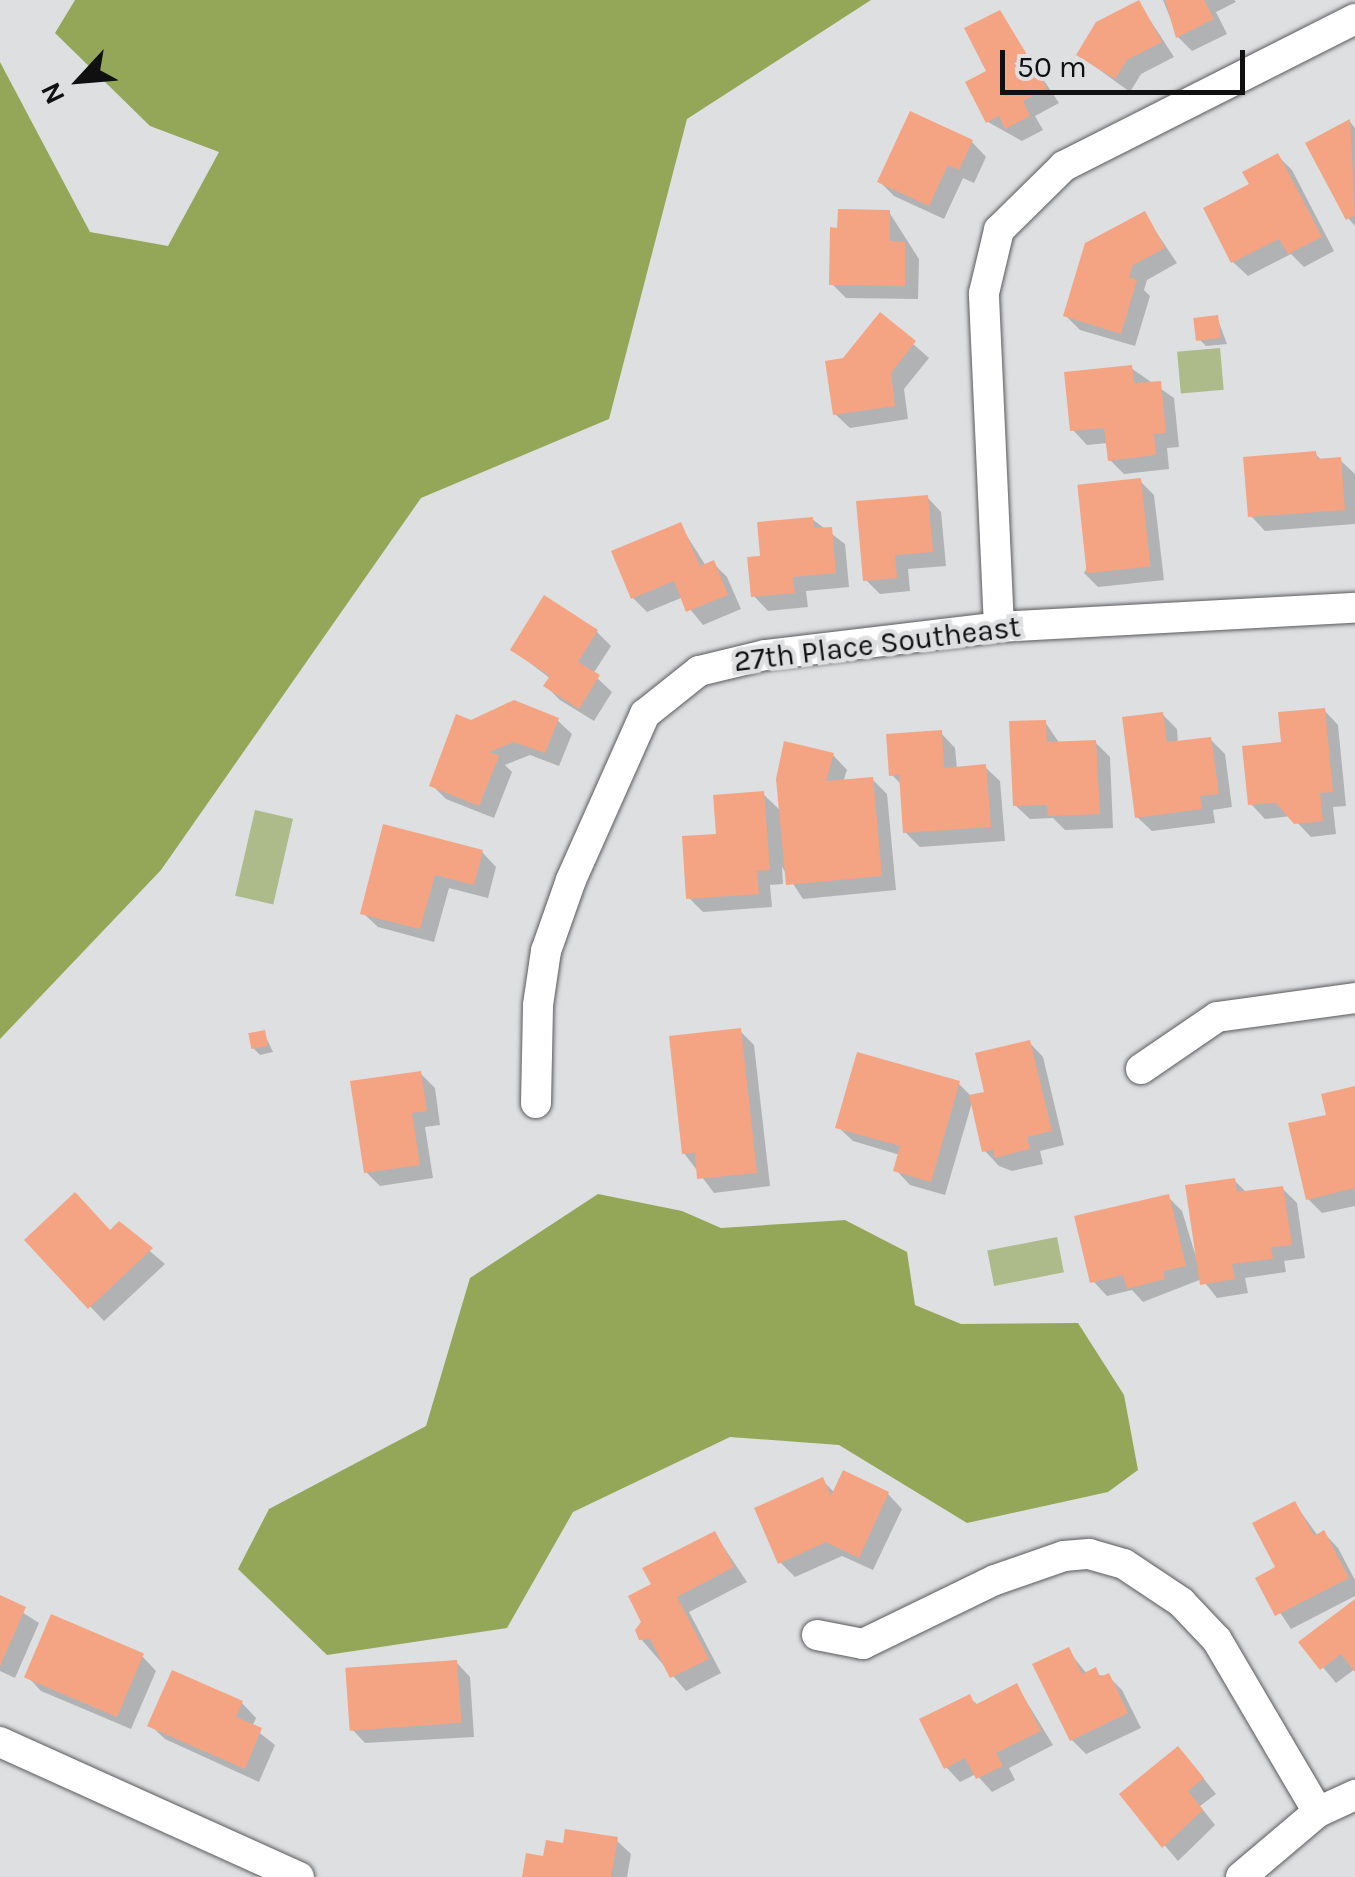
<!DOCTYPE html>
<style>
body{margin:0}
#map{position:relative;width:1355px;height:1877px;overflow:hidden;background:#dedfe1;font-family:Karla,sans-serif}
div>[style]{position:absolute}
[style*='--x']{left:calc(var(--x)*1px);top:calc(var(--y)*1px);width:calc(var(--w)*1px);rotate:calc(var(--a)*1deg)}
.green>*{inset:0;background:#adba89;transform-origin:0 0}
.forest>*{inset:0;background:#94a759}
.shadow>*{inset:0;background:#0003}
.building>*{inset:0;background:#f4a483;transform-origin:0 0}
.roads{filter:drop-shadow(0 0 2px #5b5b5d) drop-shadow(0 0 2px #5b5b5d)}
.street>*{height:30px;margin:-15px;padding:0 15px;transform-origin:15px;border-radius:15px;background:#fff}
span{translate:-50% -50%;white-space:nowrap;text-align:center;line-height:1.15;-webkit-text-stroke:9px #dedfe1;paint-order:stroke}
.street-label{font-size:30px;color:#101011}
.north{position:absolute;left:30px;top:30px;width:100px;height:100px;-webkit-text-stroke:8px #dedfe1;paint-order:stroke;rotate:244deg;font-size:28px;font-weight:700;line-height:40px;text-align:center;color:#101011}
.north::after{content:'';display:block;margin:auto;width:35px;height:45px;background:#101011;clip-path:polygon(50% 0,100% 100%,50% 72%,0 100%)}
.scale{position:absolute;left:1000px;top:50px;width:245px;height:45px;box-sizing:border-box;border:5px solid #101011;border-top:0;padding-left:12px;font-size:30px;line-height:35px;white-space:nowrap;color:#101011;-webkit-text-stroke:8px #dedfe1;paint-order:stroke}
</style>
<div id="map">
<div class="green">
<i style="left:1220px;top:348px;width:42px;height:43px;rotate:85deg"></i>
<i style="left:255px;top:810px;width:39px;height:88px;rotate:13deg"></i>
<i style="left:1057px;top:1237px;width:36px;height:71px;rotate:79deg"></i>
</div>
<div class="forest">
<i style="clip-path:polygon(75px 0,871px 0,687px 119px,609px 419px,421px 498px,161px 870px,0 1039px,0 62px,90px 232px,168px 246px,219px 152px,150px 126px,55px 33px)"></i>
<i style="clip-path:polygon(598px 1194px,682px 1211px,721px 1228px,845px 1220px,907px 1252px,915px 1305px,961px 1324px,1078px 1323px,1124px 1395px,1138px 1470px,1108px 1492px,967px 1523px,839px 1445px,730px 1437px,573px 1512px,507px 1628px,327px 1655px,238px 1569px,269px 1509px,426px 1426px,470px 1278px)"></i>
</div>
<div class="shadow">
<i style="clip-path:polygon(1163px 0,1234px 0,1236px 2px,1216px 12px,1227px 34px,1192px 51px,1178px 37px)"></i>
<i style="clip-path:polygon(1139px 3px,1174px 57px,1141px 74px,1130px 92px,1079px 55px)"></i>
<i style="clip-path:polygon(999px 13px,1059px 103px,1035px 116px,1043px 130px,1022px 141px,988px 122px)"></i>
<i style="clip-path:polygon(1350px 122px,1355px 128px,1355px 226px,1348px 218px)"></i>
<i style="clip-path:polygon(972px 142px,986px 157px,974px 183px,963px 178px,944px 219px,894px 196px,880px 182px)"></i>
<i style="clip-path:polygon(1278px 156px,1292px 170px,1334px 251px,1304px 267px,1291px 254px,1248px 276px,1233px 262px,1253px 185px)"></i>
<i style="clip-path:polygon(889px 212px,919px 259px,918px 299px,846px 298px,832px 284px)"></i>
<i style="clip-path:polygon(1144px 214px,1177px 263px,1147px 280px,1144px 290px,1150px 296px,1135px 346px,1080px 330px,1066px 316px)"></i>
<i style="clip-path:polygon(880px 315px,929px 358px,904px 389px,908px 419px,850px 428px,835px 414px,844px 360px)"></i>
<i style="clip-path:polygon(1217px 317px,1227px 344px,1206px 346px,1199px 339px)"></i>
<i style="clip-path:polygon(1131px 368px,1174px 398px,1179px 447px,1167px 448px,1169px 469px,1124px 474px,1110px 460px,1108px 443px,1087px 445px,1073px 430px)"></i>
<i style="clip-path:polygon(1315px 454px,1323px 461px,1340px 460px,1355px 474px,1355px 524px,1265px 531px,1251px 516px)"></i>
<i style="clip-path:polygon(1140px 481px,1154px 495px,1164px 580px,1098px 587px,1084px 573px)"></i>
<i style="clip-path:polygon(927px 497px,941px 512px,946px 566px,908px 569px,910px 591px,880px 594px,866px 580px)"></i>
<i style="clip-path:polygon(812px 519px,845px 544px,849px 587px,806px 591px,808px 607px,768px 611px,754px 596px,763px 558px)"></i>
<i style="clip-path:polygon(680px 525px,706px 566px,713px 563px,727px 577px,741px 609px,703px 625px,681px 598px,647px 612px,633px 598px)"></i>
<i style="clip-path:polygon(597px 632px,611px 646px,593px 674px,612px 692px,594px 721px,560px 700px,546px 686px,551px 679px,513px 650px)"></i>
<i style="clip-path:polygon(1324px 710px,1338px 725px,1346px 806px,1333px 807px,1336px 834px,1311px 837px,1291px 816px,1265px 819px,1251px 804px,1283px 744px)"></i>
<i style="clip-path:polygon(1162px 714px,1177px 729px,1178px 743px,1210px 739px,1225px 754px,1232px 807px,1213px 810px,1215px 823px,1152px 831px,1137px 817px)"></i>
<i style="clip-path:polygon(557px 720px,572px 734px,559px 766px,530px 755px,505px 765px,512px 772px,494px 818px,446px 799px,432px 785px,471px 722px)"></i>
<i style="clip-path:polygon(1045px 722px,1060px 744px,1095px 742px,1110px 757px,1113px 828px,1065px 830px,1053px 818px,1030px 819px,1015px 805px)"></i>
<i style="clip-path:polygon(941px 733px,955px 748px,957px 769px,985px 767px,1000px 781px,1005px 841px,920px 847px,905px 832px,902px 785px,892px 775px)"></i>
<i style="clip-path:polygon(833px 755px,847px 770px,843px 782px,872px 779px,887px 794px,896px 890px,803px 899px,782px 867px,783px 884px,770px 885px,772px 907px,703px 912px,689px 898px,719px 836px,763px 794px,782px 812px)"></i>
<i style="clip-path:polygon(385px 827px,482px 852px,496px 867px,488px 898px,449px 888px,434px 942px,378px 927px,363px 913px)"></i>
<i style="clip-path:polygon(740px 1031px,754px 1045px,770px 1186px,714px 1193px,684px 1153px)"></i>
<i style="clip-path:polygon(264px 1033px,273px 1052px,260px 1055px,253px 1048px)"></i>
<i style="clip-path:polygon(1029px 1042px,1043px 1057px,1064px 1145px,1040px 1151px,1043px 1164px,1012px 1171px,999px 1166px,985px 1151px,973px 1099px,945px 1195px,910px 1185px,896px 1170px,900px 1155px,853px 1141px,838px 1127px,959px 1084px,972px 1097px,987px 1094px)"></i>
<i style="clip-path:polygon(420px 1073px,435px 1088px,440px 1125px,425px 1127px,433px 1178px,380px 1186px,366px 1172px)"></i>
<i style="clip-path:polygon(1355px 1089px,1355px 1206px,1322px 1213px,1308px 1199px,1329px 1117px)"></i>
<i style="clip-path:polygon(1234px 1180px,1247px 1193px,1282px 1188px,1297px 1203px,1305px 1258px,1284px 1261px,1286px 1272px,1245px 1278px,1248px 1293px,1217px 1298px,1202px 1279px,1143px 1302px,1132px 1290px,1107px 1296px,1093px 1281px,1168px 1197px,1182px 1211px,1200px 1270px)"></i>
<i style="clip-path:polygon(119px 1225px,165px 1264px,104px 1321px,27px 1240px,110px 1233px)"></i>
<i style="clip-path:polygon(822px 1480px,835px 1493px,888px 1494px,902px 1509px,873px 1570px,842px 1556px,795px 1577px,780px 1562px)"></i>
<i style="clip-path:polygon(1295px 1504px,1318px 1536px,1324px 1533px,1338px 1548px,1355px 1580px,1355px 1596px,1291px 1629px,1258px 1579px,1279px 1568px)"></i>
<i style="clip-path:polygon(715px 1534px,747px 1582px,689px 1612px,721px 1673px,686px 1691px,641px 1639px,644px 1622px)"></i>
<i style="clip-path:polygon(0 1598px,39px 1623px,15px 1678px,0 1671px)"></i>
<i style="clip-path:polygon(1355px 1602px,1355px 1669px,1336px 1683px,1302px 1642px)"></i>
<i style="clip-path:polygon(1068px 1650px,1087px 1674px,1108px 1676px,1122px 1690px,1141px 1728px,1086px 1754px,1072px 1740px)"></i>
<i style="clip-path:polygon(142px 1656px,156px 1671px,131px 1729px,41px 1691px,27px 1676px)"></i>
<i style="clip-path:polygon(456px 1662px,470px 1677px,474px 1737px,365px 1743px,351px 1728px)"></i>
<i style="clip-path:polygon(1017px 1686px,1053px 1745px,1009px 1768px,1015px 1780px,992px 1792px,976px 1774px,960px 1782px,946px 1767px,969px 1697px,979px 1706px)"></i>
<i style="clip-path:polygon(242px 1703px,256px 1718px,252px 1727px,275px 1745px,259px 1782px,165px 1739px,150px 1725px)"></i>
<i style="clip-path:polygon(1192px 1764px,1216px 1794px,1200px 1806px,1215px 1825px,1178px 1861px,1122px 1795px)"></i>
<i style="clip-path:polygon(616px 1840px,631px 1854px,627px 1877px,525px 1877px,545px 1859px)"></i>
</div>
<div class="building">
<i style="clip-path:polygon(1139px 0,1162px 42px,1127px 60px,1115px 79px,1076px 55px,1096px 22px)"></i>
<i style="clip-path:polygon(1165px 0,1204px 0,1214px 19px,1176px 38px)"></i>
<i style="clip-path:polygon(1000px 10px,1047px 88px,1023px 101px,1030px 116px,1005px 129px,999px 116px,986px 123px,965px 82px,986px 71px,964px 28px)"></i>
<i style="clip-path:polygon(910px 111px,973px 140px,959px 170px,948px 165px,929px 206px,877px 182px)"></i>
<i style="clip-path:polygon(1350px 119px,1355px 215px,1346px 220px,1305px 143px)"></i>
<i style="clip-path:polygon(1278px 153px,1322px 237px,1288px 254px,1279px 239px,1231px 263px,1203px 208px,1249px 184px,1242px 172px)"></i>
<i style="clip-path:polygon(838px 209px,890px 210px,890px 241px,905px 242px,905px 286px,829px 285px,830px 227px,837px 228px)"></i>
<i style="clip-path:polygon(1145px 211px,1165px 248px,1133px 265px,1129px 277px,1137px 280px,1121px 334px,1063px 316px,1085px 243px)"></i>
<i style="clip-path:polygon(880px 312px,916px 341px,891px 373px,895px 406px,833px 415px,825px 361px,843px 358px)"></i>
<i style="left:1218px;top:315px;width:23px;height:25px;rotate:83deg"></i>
<i style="clip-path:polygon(1132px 365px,1134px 383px,1161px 381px,1166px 433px,1154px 434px,1156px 455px,1108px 461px,1104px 428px,1070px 431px,1064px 372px)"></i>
<i style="clip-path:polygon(1316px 451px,1317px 459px,1341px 457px,1345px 510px,1248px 517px,1243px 457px)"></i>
<i style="left:1141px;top:478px;width:89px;height:64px;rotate:84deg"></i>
<i style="clip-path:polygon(928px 495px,933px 552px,895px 555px,897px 578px,863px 581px,856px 501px)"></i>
<i style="clip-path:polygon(813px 517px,814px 528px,832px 527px,836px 573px,793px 577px,795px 593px,751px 597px,747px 557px,760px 556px,757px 522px)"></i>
<i style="clip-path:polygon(681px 522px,700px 566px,714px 560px,728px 595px,686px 612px,674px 581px,631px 599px,611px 551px)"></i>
<i style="clip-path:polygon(544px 595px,598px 630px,578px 662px,600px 675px,579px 709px,543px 686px,550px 676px,510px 650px)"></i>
<i style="clip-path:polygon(514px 700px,559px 718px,545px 753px,514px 742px,489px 752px,499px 756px,479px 806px,429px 786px,456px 714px,471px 720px)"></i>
<i style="clip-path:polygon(1325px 708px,1333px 792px,1320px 793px,1323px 821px,1294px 824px,1276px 803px,1248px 805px,1242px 746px,1281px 742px,1278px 712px)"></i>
<i style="clip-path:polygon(1163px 712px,1167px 742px,1211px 737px,1219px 794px,1200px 796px,1202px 809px,1135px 818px,1122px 717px)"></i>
<i style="clip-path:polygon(1046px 720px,1047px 742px,1096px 740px,1100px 814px,1048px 816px,1047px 805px,1013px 806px,1009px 721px)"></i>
<i style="clip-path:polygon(942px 730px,944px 768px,986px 764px,991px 827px,903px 833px,899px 775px,889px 776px,886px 734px)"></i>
<i style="clip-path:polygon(784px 741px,834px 753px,826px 781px,873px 777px,882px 876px,786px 885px,776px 779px)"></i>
<i style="clip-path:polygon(764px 791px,770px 870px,757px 871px,759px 894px,686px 899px,682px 836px,716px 834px,713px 795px)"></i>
<i style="clip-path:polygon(383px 824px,483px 850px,474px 885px,435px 875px,420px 929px,360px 914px)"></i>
<i style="clip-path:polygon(741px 1028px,757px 1173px,697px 1179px,695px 1153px,682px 1154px,669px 1036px)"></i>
<i style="left:265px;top:1030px;width:16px;height:17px;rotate:79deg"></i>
<i style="clip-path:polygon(1030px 1040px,1052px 1131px,1027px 1137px,1030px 1149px,995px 1158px,993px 1150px,982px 1152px,969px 1095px,984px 1092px,975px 1053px)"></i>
<i style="clip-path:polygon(857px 1052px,960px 1081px,931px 1182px,893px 1171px,900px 1146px,835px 1128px)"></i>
<i style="clip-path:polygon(421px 1071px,427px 1111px,412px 1113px,420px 1165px,364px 1173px,350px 1081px)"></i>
<i style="clip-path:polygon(1355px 1086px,1355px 1188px,1306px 1200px,1288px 1123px,1326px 1115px,1321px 1094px)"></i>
<i style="clip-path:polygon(1235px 1178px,1237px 1192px,1283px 1186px,1292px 1245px,1271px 1247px,1273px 1259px,1232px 1264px,1235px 1279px,1200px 1285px,1185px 1185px)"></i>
<i style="clip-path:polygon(75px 1192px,110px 1230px,119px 1221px,153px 1248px,88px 1309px,24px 1240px)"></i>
<i style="clip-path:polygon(1169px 1194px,1186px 1266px,1163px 1271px,1165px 1279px,1127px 1289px,1123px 1275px,1090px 1283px,1074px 1216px)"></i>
<i style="clip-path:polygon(843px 1470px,889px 1492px,859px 1558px,826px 1542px,778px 1564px,754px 1508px,823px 1477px,831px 1496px)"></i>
<i style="clip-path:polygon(1295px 1501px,1314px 1536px,1324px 1530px,1349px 1578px,1275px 1616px,1255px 1578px,1275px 1567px,1252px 1523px)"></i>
<i style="clip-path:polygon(715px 1531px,734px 1567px,677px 1597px,709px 1659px,670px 1678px,650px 1639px,639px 1640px,635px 1630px,641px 1622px,628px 1596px,651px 1584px,642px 1568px)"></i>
<i style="clip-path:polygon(0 1595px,26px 1607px,0 1666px)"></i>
<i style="clip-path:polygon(1355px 1599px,1355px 1672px,1341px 1654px,1320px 1670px,1298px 1642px)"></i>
<i style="left:51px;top:1614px;width:101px;height:69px;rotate:23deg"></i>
<i style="clip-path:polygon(1069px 1647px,1082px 1674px,1096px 1667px,1100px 1677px,1109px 1673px,1128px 1713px,1070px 1741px,1032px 1664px)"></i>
<i style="left:457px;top:1660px;width:63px;height:112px;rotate:86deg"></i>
<i style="clip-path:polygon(172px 1670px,243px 1701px,236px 1717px,262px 1728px,245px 1769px,147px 1726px)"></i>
<i style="clip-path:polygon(1017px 1683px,1041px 1731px,996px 1753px,1003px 1766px,976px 1779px,965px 1758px,944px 1769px,919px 1719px,970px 1694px,975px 1705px)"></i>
<i style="clip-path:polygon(1178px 1746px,1204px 1778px,1188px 1791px,1203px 1810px,1162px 1848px,1119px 1794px)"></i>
<i style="clip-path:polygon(565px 1829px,618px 1837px,611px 1877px,522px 1877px,526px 1853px,543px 1856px,546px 1840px,563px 1843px)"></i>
</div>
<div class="roads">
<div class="street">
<i style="--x:999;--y:627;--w:334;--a:-92.6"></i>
<i style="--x:984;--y:293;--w:65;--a:-76.6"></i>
<i style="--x:999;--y:230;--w:91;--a:-44.6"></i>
<i style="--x:1064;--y:166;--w:326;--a:-26.8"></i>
<i style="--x:1141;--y:1069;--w:92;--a:-34.4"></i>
<i style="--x:1217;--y:1017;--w:139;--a:-7.8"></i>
<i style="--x:536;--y:1103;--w:98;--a:-88.8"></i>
<i style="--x:538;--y:1005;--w:55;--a:-81.6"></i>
<i style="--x:546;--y:951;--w:75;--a:-70.6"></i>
<i style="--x:571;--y:880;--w:182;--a:-66"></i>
<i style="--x:645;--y:714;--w:69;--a:-38.5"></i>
<i style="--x:699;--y:671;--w:68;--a:-13.6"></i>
<i style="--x:765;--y:655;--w:236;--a:-6.8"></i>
<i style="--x:999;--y:627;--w:357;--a:-3.1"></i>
<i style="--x:817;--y:1635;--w:47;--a:11.1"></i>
<i style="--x:863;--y:1644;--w:147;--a:-25.9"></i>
<i style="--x:995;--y:1580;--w:73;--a:-19.2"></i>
<i style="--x:1064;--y:1556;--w:25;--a:-5"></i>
<i style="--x:1089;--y:1554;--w:36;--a:16"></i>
<i style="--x:1124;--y:1564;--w:69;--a:33.7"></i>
<i style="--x:1181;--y:1602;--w:52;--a:46.5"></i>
<i style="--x:1217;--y:1640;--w:199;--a:59.6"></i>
<i style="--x:0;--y:1742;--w:328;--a:24.3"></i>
<i style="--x:1241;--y:1877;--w:101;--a:-40.2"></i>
<i style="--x:1318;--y:1812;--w:41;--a:-24.7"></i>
</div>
</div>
<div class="street-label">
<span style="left:877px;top:644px;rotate:-7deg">27th Place Southeast</span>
</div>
<div class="north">N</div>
<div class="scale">50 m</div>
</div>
